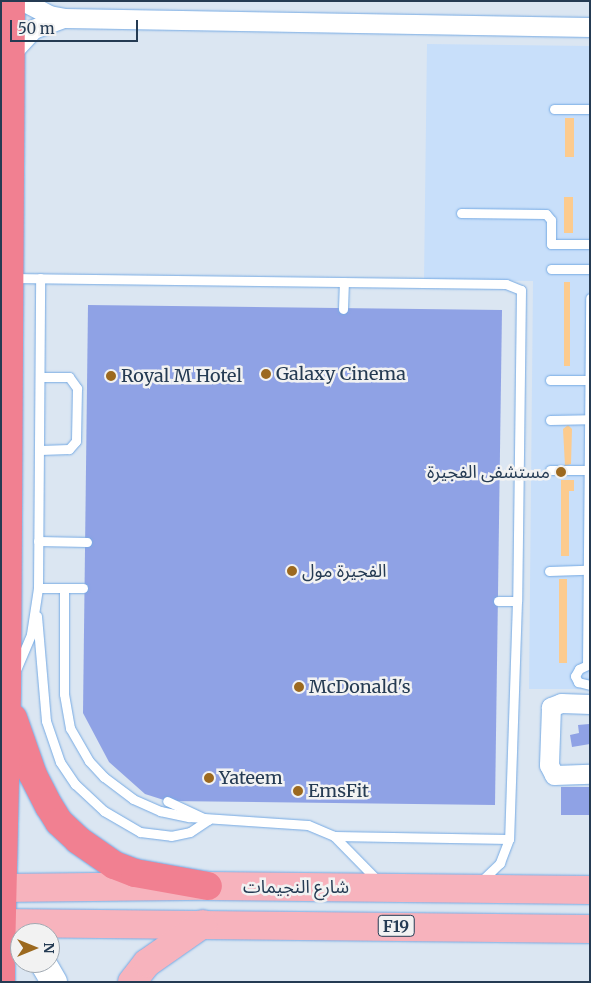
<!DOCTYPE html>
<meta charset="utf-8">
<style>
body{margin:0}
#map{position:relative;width:591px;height:983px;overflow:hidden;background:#dbe6f2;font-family:Merriweather,"Noto Sans Arabic",serif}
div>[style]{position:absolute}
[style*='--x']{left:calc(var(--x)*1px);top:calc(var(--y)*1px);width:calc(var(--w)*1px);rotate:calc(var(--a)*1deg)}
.built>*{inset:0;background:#c8dffa}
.green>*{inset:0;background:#fccb8e;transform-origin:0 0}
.building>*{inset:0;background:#8fa2e5;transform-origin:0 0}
.roads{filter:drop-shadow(0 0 1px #76aae3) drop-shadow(0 0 1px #76aae3)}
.lane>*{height:9px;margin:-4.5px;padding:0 4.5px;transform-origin:4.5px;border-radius:4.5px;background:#fff}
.street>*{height:19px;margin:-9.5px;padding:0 9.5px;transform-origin:9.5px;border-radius:9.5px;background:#fff}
.secondary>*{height:26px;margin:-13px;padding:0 13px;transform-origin:13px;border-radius:13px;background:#fff}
.primary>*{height:28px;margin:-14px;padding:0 14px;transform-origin:14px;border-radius:14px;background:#f7b3bd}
.highway>*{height:28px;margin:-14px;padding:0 14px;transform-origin:14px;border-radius:14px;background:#f18091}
.dots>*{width:14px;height:14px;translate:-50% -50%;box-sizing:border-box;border:2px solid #f2f2f2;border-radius:50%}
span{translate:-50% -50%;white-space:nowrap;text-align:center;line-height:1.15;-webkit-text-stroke:5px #f2f2f2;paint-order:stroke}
.shield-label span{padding:1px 4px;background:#f2f2f2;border:1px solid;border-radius:4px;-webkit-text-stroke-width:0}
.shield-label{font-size:16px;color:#253b53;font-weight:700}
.poi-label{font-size:18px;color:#253b53}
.left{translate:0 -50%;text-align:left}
.right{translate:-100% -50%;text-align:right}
.street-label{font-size:18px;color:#253b53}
.frame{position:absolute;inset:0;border:2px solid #253b53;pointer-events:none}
.north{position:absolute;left:10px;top:923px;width:50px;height:50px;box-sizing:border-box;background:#f2f2f2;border:1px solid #a0a9b2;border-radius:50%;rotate:90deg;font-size:14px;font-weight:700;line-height:20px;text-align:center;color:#253b53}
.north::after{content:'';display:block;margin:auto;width:18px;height:22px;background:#9c691f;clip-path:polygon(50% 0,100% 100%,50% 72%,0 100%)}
.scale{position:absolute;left:10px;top:20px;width:128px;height:22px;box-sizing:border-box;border:2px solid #253b53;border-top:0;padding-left:6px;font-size:15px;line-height:18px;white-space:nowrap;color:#253b53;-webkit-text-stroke:4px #f2f2f2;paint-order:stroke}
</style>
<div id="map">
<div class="built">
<i style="clip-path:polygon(427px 44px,590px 46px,590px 689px,529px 689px,533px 281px,424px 280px)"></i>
</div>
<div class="green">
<i style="left:565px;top:118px;width:9px;height:39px"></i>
<i style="left:564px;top:197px;width:9px;height:36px"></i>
<i style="left:564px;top:282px;width:6px;height:84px"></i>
<i style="clip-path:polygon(568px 425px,572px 429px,571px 464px,565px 466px,563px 429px)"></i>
<i style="clip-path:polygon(561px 480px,574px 480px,574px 491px,569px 491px,569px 556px,561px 556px)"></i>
<i style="left:559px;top:579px;width:8px;height:84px"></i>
</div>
<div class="building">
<i style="clip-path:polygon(88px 305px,502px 310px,495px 805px,167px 801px,145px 794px,109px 762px,83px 713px)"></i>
<i style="clip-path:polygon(589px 724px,590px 744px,572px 747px,570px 735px,579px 733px,578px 725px)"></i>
<i style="left:561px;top:787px;width:29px;height:28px"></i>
</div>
<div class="roads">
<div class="lane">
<i style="--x:554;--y:109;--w:36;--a:0"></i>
<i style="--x:461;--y:213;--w:85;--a:0.7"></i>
<i style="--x:546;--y:214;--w:8;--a:50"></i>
<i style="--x:551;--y:220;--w:24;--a:90"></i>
<i style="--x:551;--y:244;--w:39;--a:0"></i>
<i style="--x:551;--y:269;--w:39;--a:0"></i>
<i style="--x:11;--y:278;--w:495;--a:0.7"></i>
<i style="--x:506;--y:284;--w:16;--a:22"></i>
<i style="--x:521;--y:290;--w:311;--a:90.7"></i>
<i style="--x:517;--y:601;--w:238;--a:91.9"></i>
<i style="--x:509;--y:839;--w:26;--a:111"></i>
<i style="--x:500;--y:863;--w:28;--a:136"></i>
<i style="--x:343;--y:309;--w:27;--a:-88"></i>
<i style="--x:40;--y:377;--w:29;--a:0"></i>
<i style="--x:69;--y:377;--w:14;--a:54"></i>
<i style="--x:77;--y:388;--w:53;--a:91.1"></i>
<i style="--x:76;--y:441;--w:11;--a:131"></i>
<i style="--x:69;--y:449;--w:29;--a:178"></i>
<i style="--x:550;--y:380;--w:40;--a:0"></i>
<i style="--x:550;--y:420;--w:39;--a:-1"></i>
<i style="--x:550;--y:470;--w:40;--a:0"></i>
<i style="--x:38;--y:541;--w:49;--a:1.2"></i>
<i style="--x:549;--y:571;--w:38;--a:-2"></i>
<i style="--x:38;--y:588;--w:45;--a:0"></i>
<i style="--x:64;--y:588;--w:106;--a:90"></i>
<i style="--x:64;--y:694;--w:35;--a:80"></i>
<i style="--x:70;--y:728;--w:38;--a:60"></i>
<i style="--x:89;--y:761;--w:22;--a:47"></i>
<i style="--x:104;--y:777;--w:36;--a:37"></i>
<i style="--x:133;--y:799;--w:30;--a:24"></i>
<i style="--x:160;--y:811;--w:30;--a:12"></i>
<i style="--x:189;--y:817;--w:119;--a:3.8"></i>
<i style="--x:308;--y:825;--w:28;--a:23"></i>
<i style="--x:334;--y:836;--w:175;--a:1"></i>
<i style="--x:498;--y:601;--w:19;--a:0"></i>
<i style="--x:37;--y:616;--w:105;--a:85.1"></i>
<i style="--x:46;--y:721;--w:43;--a:71.1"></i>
<i style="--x:60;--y:762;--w:27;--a:56"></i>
<i style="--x:75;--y:784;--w:40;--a:43"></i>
<i style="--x:104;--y:811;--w:42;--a:30.3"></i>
<i style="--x:140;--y:832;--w:31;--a:7"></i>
<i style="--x:171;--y:836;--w:19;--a:-12"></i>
<i style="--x:190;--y:832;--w:22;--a:-34"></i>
<i style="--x:208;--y:820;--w:45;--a:-155.1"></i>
<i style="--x:590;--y:664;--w:12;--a:156"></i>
<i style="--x:579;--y:669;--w:8;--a:120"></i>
<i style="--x:575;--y:676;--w:7;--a:63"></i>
<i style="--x:578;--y:682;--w:12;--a:14"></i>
<i style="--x:587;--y:665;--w:367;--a:-89.5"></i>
<i style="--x:16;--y:670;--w:39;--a:-67"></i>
<i style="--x:31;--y:634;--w:47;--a:-81.3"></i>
<i style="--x:38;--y:588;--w:310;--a:-89.6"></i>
<i style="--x:334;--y:836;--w:64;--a:45.6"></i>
</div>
<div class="street">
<i style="--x:23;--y:1;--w:30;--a:28"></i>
<i style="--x:49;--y:15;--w:15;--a:11"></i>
<i style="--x:64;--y:18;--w:526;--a:0.98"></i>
<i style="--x:10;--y:54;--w:34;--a:-47"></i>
<i style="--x:33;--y:29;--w:32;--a:-20"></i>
<i style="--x:590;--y:704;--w:29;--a:-178"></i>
<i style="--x:561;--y:703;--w:11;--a:158"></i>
<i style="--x:551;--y:707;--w:58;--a:92"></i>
<i style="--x:549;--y:765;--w:11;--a:63"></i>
<i style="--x:554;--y:775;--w:36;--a:-2"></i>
</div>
<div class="secondary">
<i style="--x:43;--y:963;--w:22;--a:60"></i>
</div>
<div class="primary">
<i style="--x:1;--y:888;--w:207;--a:-0.6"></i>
<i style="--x:208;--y:886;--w:382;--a:0.6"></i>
<i style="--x:1;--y:923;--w:589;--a:0.58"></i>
<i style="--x:132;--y:982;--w:24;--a:-52"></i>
<i style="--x:147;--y:963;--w:68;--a:-34.9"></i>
</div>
<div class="highway">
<i style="--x:13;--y:718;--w:60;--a:70.7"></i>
<i style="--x:33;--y:775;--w:35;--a:63"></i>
<i style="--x:49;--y:806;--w:19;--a:58"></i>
<i style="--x:59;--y:822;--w:26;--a:43"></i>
<i style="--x:78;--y:840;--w:44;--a:34.8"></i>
<i style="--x:114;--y:865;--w:22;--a:21"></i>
<i style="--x:135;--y:873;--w:74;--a:10.1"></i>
<i style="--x:1;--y:956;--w:266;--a:-88.7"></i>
<i style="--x:7;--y:690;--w:689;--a:-89.67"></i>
<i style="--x:1;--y:966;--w:16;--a:90"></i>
</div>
</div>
<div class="dots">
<i style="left:266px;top:374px;background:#9c691f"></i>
<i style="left:111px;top:376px;background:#9c691f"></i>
<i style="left:561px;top:472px;background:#9c691f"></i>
<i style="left:292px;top:571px;background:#9c691f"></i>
<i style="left:299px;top:687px;background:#9c691f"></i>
<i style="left:209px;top:778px;background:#9c691f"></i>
<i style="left:298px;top:791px;background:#9c691f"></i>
</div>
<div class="shield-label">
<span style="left:396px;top:926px">F19</span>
</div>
<div class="poi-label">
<span class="left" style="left:276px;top:374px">Galaxy Cinema</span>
<span class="left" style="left:121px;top:376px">Royal M Hotel</span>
<span class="right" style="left:550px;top:472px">مستشفى الفجيرة</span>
<span class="left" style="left:302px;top:571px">الفجيرة مول</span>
<span class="left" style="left:309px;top:687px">McDonald's</span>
<span class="left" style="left:219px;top:778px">Yateem</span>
<span class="left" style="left:308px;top:791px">EmsFit</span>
</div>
<div class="street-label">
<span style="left:296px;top:887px">شارع النجيمات</span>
</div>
<div class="frame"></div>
<div class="north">N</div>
<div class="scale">50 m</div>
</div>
